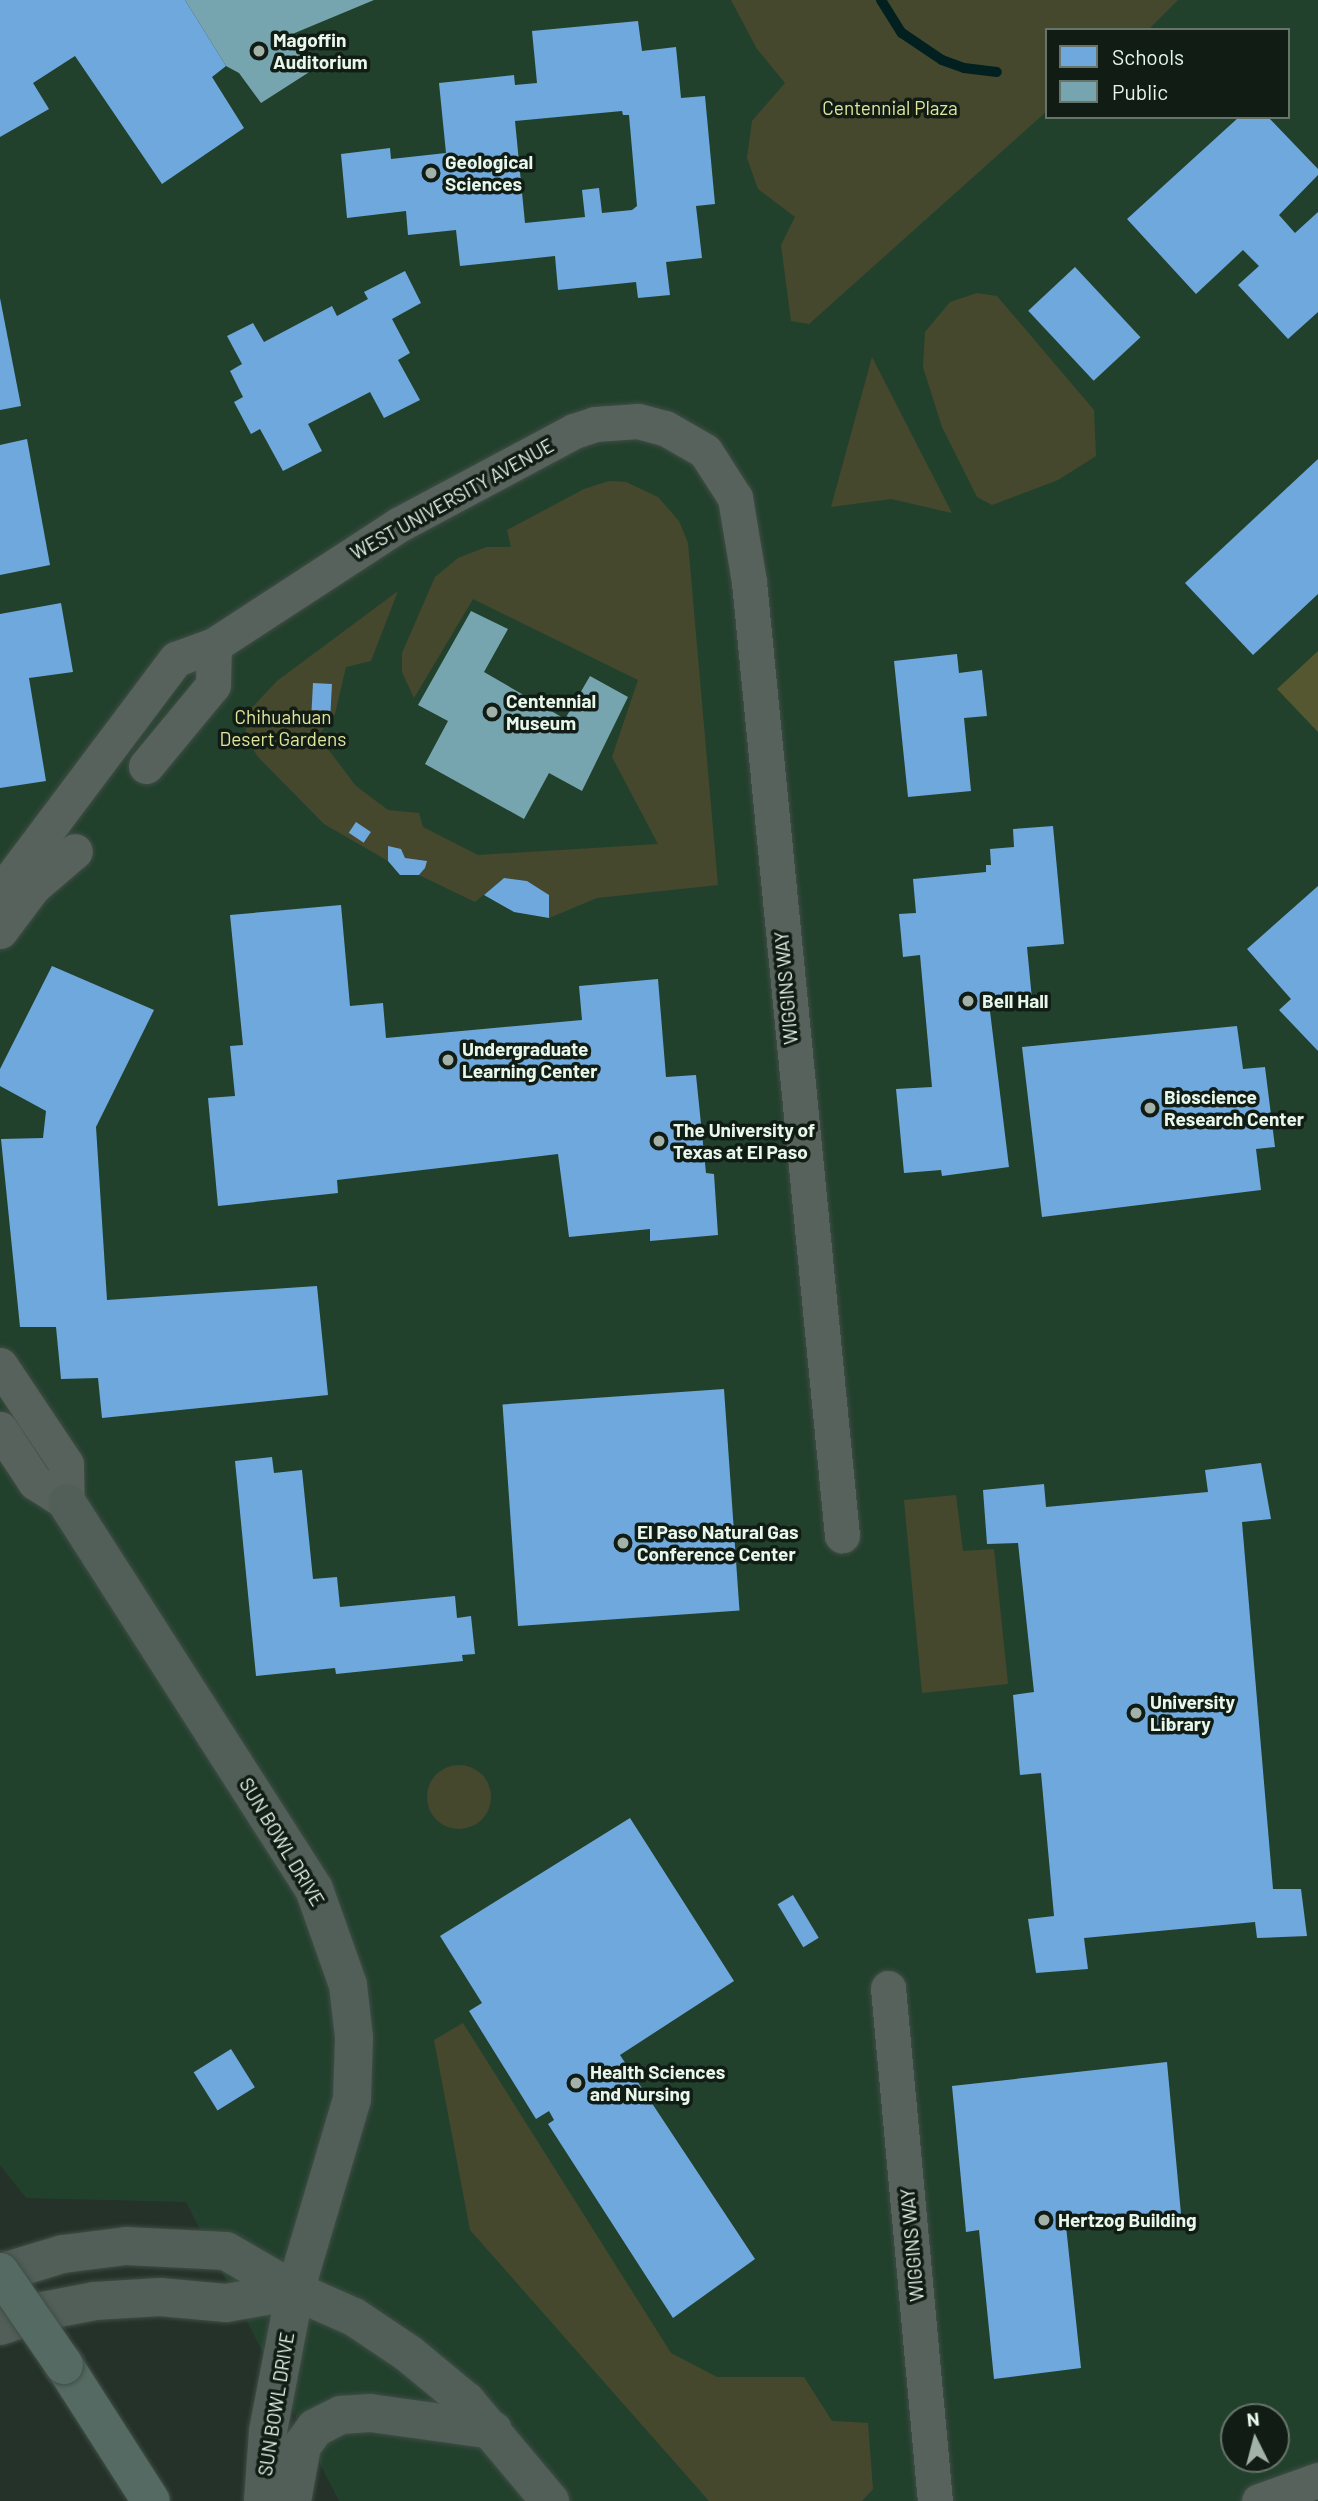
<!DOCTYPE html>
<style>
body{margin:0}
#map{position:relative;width:1318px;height:2501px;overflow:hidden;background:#243229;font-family:Barlow,sans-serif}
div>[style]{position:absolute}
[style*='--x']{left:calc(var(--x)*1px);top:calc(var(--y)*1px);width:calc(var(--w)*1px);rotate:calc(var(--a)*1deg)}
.built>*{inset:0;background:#22412d}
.green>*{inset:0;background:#46482d}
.round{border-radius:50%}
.forest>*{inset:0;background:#54572f}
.schools>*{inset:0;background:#6fa8dc;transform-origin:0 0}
.public>*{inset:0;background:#76a5af}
.stream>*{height:10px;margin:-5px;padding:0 5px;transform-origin:5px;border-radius:5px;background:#032020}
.roads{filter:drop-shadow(0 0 2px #414d46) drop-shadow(0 0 2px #414d46)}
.street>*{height:35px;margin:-17.5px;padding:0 17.5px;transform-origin:17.5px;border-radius:17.5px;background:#58625c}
.secondary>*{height:38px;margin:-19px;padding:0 19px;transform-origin:19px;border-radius:19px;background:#515f58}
.highway>*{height:38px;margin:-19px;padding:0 19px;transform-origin:19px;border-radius:19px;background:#546a63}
.bridges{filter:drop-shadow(0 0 2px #414d46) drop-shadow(0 0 2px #414d46)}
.highway-bridge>*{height:38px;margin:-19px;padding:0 19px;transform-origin:19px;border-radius:19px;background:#546a63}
.dots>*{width:19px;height:19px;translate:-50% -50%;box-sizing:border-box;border:4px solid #111c14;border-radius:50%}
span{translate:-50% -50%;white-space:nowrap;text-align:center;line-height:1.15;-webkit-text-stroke:7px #111c14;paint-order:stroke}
.poi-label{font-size:19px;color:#e8f7ec;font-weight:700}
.left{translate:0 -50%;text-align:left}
.park-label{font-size:19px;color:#e0e59b}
.street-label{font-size:19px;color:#e8f7ec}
.legend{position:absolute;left:1045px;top:28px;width:245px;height:91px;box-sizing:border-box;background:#111c14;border:2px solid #67746a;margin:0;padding:9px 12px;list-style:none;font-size:21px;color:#e8f7ec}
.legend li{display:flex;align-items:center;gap:14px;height:35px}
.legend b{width:35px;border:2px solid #67746a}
.north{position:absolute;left:1220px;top:2403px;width:70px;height:70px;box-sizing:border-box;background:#111c14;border:2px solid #67746a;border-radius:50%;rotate:354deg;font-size:19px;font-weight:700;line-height:28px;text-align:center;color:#e8f7ec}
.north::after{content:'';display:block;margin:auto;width:24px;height:32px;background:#a3b2a8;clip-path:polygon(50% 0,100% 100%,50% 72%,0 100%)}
</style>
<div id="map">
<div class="built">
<i style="clip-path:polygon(evenodd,0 0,1318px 0,1318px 2501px,339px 2501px,186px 2202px,26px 2198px,0 2165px,0 0,1047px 30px,1288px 30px,1288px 117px,1047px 117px,1047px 30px,0 0,1234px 2417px,1276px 2417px,1276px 2459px,1234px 2459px,1234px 2417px)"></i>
</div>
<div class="green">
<i style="clip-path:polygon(731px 0,1178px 0,1148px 30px,1047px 30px,1047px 111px,809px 324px,791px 321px,781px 245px,795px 217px,758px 189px,747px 158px,752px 121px,785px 83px,757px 49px)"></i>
<i style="clip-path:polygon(977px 293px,997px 296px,1094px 410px,1096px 456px,1058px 480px,992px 505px,977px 497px,942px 427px,923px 367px,925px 332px,950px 302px)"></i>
<i style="clip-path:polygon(872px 357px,952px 513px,891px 499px,831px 507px)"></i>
<i style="clip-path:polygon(609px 481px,626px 482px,658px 497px,679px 521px,688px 543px,718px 885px,597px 898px,549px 918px,548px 895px,527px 881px,504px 878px,475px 902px,419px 875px,400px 875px,388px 861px,324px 824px,258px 757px,245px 736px,248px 712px,277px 681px,398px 591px,371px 661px,346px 667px,335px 714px,318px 736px,356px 786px,388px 810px,419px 813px,423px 827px,478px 855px,658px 844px,612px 757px,638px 680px,473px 599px,414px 698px,402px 672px,402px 653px,435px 577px,458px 558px,486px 547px,511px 547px,507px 530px,584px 489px)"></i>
<i style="clip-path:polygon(956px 1495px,963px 1551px,994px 1549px,1008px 1684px,922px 1693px,904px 1500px)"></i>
<i class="round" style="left:427px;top:1765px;width:64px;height:64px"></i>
<i style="clip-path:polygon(463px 2023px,671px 2353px,717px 2377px,804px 2377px,832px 2421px,868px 2423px,873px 2489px,862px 2501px,709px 2501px,470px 2230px,434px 2040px)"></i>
</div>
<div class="forest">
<i style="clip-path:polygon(1318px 651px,1318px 732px,1277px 689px)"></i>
</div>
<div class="schools">
<i style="clip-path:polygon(0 0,185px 0,226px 66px,212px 77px,244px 128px,162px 184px,75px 56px,33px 83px,49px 109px,0 137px)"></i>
<i style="clip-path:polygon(evenodd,638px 21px,642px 51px,676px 47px,681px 98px,705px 96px,715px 204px,696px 206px,702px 258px,666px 262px,670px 295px,638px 298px,636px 282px,558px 290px,555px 256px,460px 266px,456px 230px,408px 235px,406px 211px,347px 218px,341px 154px,390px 148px,391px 159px,446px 153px,439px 83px,514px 75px,515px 85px,537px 83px,532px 31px,638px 21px,622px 111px,623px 115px,629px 115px,637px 206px,632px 210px,602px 213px,599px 188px,582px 190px,585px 217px,525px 223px,515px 121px,622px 111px)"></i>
<i style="clip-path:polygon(1239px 117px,1268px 117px,1318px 169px,1318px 175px,1279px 215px,1295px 233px,1318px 212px,1318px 312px,1288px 339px,1238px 285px,1259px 266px,1243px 250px,1196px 294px,1127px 219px)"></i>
<i style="left:1075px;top:267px;width:96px;height:64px;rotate:47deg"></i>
<i style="clip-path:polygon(405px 271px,421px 303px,392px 319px,410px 353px,398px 360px,420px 400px,384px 418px,370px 392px,308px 424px,322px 451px,283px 471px,260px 429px,251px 434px,234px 402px,243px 397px,230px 371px,242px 364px,227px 336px,253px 323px,264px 342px,332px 306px,337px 316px,368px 299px,364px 292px)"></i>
<i style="clip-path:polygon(0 298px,21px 406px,0 410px)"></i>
<i style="clip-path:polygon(27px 439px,50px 565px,0 575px,0 445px)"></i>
<i style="clip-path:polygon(1318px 459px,1318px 594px,1253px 655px,1185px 583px)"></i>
<i style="clip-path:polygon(61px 603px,73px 672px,29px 678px,46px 781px,0 788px,0 614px)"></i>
<i style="clip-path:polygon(957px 654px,959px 673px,982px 670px,987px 716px,964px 718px,971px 791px,908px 797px,894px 661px)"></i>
<i style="left:313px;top:683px;width:19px;height:27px;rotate:3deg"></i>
<i style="left:356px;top:822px;width:18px;height:13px;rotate:34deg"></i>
<i style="clip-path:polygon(1053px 826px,1064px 944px,1027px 947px,1032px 999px,989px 1003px,1009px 1167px,942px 1176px,941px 1170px,904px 1173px,896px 1089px,932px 1087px,920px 955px,903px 957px,899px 914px,916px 913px,913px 879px,986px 872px,986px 865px,991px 865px,990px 849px,1014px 847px,1013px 829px)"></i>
<i style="clip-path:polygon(388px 846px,401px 849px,405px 858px,427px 861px,425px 868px,419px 875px,400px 875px,388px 861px)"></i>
<i style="clip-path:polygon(504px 878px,527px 881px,549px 895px,549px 918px,514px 912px,484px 895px)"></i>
<i style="clip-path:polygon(1318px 886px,1318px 1051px,1279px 1010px,1291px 999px,1247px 949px)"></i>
<i style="clip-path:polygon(341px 905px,350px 1006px,383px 1003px,386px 1038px,582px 1020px,579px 986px,658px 979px,666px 1077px,696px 1075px,706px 1173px,714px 1174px,718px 1235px,650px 1241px,650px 1229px,569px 1237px,558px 1154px,337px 1180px,338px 1193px,218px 1206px,208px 1098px,235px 1096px,230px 1046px,243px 1045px,230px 915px)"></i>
<i style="clip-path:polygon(52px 966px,154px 1010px,96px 1127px,107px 1300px,317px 1286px,328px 1395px,102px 1418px,98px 1378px,61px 1379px,56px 1327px,20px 1327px,1px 1139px,43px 1138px,46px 1111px,0 1086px,0 1069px)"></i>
<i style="clip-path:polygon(1237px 1026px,1243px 1069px,1265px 1067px,1275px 1147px,1256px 1149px,1261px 1190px,1042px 1217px,1022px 1047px)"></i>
<i style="left:724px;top:1389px;width:222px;height:222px;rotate:86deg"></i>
<i style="clip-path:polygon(272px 1457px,274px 1473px,302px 1470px,313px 1579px,337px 1577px,340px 1607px,455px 1596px,457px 1618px,471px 1616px,475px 1654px,462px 1655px,463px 1661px,336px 1674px,335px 1668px,256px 1676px,235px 1461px)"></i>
<i style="clip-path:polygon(1261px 1463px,1271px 1519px,1242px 1522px,1273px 1889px,1301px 1889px,1307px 1936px,1257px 1938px,1255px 1922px,1084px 1938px,1088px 1969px,1036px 1973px,1028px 1919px,1054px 1916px,1041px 1773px,1020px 1775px,1013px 1695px,1034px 1692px,1018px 1543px,987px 1544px,983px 1490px,1044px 1484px,1046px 1507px,1208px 1492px,1205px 1470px)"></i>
<i style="clip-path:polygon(630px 1818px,734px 1981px,620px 2055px,755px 2259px,673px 2318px,548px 2124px,554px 2120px,549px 2111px,536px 2119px,469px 2011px,482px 2003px,440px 1936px)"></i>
<i style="left:793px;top:1895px;width:50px;height:18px;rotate:59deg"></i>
<i style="left:231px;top:2049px;width:45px;height:44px;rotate:58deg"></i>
<i style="clip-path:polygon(1167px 2062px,1181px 2214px,1066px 2226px,1081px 2368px,994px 2379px,979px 2230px,966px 2232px,952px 2086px)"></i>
</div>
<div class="public">
<i style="clip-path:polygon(185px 0,374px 0,290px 35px,314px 69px,261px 103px,239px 73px,226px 66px)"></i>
<i style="clip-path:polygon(471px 611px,508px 629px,484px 672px,565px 719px,590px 676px,628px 697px,582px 791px,549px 773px,524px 819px,425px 764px,448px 721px,418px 705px)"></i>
</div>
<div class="stream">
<i style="--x:881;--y:0;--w:39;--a:58"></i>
<i style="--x:902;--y:33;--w:48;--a:34"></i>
<i style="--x:942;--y:60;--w:23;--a:20"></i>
<i style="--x:964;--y:68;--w:33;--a:7"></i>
</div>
<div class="roads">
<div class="street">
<i style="--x:146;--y:766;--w:105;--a:-50.4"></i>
<i style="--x:213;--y:685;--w:40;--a:-88.6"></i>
<i style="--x:0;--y:893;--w:293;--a:-53.1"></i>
<i style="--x:176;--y:659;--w:40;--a:-20.2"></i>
<i style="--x:214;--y:645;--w:220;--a:-33.1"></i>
<i style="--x:398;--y:525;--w:200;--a:-28.1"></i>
<i style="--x:574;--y:431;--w:22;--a:-18"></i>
<i style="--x:595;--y:424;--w:43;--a:-4"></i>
<i style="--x:638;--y:421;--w:28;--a:15"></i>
<i style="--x:665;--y:428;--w:46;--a:29.9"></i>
<i style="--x:705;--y:451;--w:56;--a:57.4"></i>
<i style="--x:735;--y:498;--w:85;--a:80.5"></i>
<i style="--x:749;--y:582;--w:958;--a:84.43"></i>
<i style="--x:0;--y:931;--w:55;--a:-53.1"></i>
<i style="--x:33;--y:887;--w:55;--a:-40.6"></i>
<i style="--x:0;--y:1365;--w:119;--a:56.3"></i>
<i style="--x:66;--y:1464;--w:39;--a:89"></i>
<i style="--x:0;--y:1429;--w:64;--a:56.6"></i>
<i style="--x:35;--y:1482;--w:38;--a:33"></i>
<i style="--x:888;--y:1988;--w:515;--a:84.77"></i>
<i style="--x:1259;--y:2501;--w:63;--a:-19.6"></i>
</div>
<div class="secondary">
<i style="--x:67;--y:1503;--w:458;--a:57.4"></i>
<i style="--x:314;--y:1889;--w:102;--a:70.5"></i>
<i style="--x:348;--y:1985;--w:53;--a:83.5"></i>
<i style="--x:354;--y:2038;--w:61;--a:91.9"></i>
<i style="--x:352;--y:2099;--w:200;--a:106.5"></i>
<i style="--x:295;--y:2291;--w:143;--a:100.9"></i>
<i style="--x:268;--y:2431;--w:70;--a:94.1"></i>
<i style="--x:0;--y:2273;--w:66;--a:-16.8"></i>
<i style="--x:63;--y:2254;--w:64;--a:-7.2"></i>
<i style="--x:126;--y:2246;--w:100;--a:2.9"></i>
<i style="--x:226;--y:2251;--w:80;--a:30.1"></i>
<i style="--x:295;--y:2291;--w:64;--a:23.8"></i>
<i style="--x:354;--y:2317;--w:66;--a:33.9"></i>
<i style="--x:409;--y:2354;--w:74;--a:39.5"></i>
<i style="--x:466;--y:2401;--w:131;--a:50"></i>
<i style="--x:0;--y:2326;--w:46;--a:-19.2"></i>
<i style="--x:43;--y:2311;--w:53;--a:-10.9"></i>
<i style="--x:95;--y:2301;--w:65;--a:-3.5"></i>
<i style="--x:160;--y:2297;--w:66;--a:5.2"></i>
<i style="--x:226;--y:2303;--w:70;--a:-9.9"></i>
<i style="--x:292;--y:2501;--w:56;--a:-79.7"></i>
<i style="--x:302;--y:2446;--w:22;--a:-54"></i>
<i style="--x:315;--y:2428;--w:29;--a:-27"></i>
<i style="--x:341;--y:2415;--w:29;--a:-4"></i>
<i style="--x:370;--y:2413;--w:124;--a:7.9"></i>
</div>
<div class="highway">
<i style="--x:64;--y:2365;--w:161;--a:57.4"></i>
</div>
</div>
<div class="bridges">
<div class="highway-bridge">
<i style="--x:0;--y:2272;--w:113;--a:55.5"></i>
</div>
</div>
<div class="dots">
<i style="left:259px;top:51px;background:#a3b2a8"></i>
<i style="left:431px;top:173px;background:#a3b2a8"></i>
<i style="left:492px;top:712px;background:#a3b2a8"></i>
<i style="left:968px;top:1001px;background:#a3b2a8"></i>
<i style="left:448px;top:1060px;background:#a3b2a8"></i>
<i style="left:1150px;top:1108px;background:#a3b2a8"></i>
<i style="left:659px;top:1141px;background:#a3b2a8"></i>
<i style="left:623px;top:1543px;background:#a3b2a8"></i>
<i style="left:1136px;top:1713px;background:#a3b2a8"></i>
<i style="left:576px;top:2083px;background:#a3b2a8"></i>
<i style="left:1044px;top:2220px;background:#a3b2a8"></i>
</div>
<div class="poi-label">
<span class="left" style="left:273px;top:51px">Magoffin<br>Auditorium</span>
<span class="left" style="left:445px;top:173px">Geological<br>Sciences</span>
<span class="left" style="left:506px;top:712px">Centennial<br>Museum</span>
<span class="left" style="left:982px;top:1001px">Bell Hall</span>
<span class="left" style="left:462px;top:1060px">Undergraduate<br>Learning Center</span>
<span class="left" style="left:1164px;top:1108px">Bioscience<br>Research Center</span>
<span class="left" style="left:673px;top:1141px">The University of<br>Texas at El Paso</span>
<span class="left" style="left:637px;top:1543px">El Paso Natural Gas<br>Conference Center</span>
<span class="left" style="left:1150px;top:1713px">University<br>Library</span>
<span class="left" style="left:590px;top:2083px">Health Sciences<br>and Nursing</span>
<span class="left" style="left:1058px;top:2220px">Hertzog Building</span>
</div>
<div class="park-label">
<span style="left:890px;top:108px">Centennial Plaza</span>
<span style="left:283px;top:728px">Chihuahuan<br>Desert Gardens</span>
</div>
<div class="street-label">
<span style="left:452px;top:499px;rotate:-29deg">WEST UNIVERSITY AVENUE</span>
<span style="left:786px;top:988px;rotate:-95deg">WIGGINS WAY</span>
<span style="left:282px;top:1842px;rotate:59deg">SUN BOWL DRIVE</span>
<span style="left:912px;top:2245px;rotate:-95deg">WIGGINS WAY</span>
<span style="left:276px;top:2404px;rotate:-81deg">SUN BOWL DRIVE</span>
</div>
<ul class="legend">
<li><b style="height:19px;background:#6fa8dc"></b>Schools</li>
<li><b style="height:19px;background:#76a5af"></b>Public</li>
</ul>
<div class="north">N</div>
</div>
